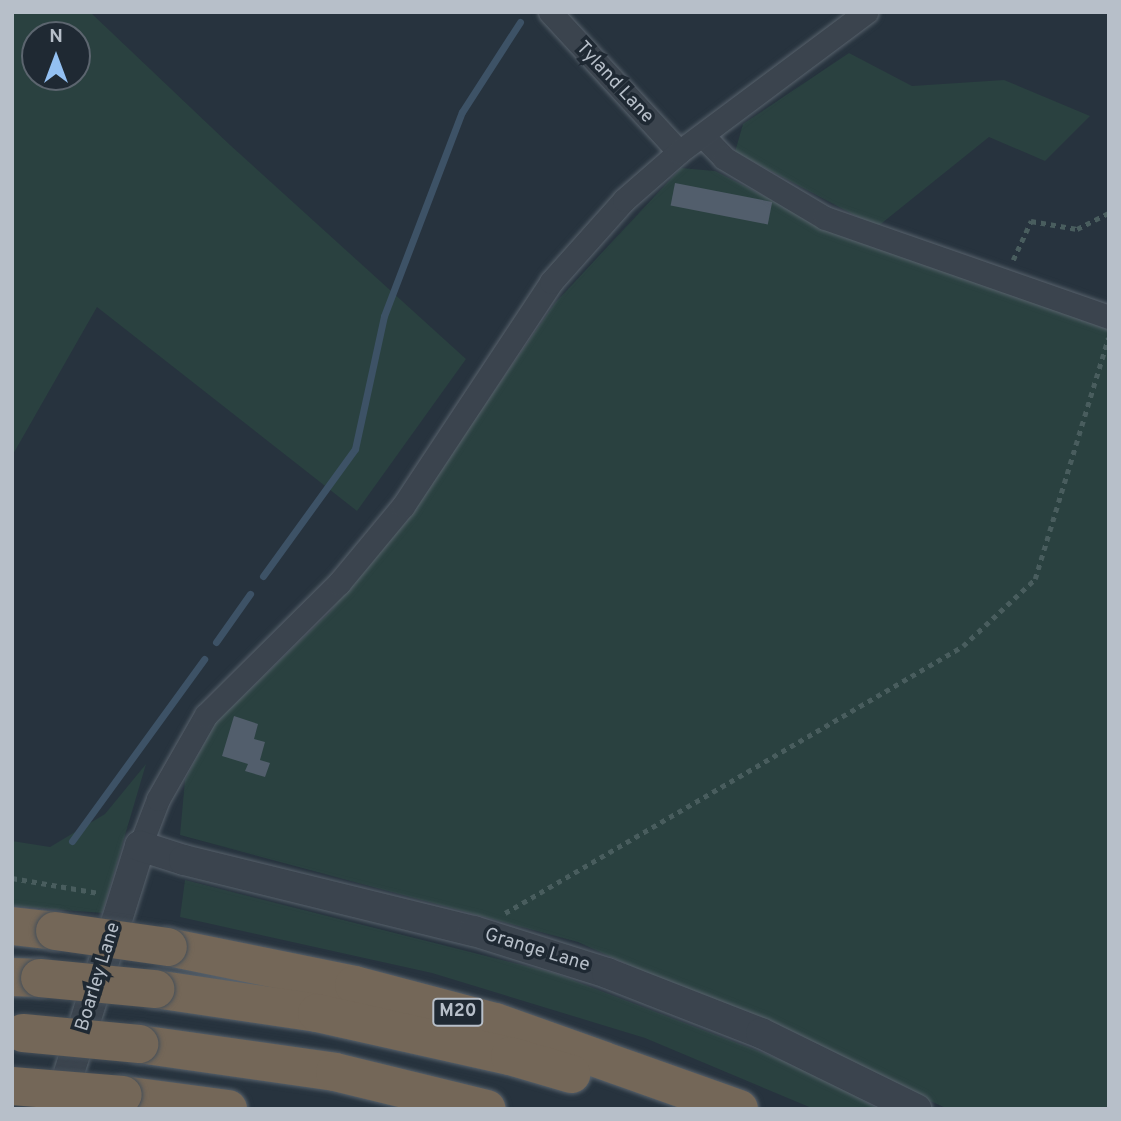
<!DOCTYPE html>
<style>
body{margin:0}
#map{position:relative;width:1121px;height:1121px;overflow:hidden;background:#27333e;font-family:Overpass,sans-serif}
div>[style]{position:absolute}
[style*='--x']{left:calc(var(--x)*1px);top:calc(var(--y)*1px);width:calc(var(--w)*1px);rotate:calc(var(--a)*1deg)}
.green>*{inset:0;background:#2a4140}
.stream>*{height:7px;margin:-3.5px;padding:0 3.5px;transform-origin:3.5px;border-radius:3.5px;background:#3d5266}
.building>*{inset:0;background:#525e6c;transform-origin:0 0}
.path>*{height:4.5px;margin-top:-2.25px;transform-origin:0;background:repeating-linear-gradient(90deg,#495d5e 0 5px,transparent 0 10px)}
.roads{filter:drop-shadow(0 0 2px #58626c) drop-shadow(0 0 2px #58626c)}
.minor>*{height:23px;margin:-11.5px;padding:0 11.5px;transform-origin:11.5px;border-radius:11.5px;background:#3b444e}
.tertiary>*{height:30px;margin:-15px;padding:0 15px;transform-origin:15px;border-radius:15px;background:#3b444e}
.motorway>*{height:38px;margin:-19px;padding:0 19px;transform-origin:19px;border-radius:19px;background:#746758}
.bridges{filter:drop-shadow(0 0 2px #454f59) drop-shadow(0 0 2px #454f59)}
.motorway-bridge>*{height:38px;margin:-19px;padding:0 19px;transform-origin:19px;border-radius:19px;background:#746758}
span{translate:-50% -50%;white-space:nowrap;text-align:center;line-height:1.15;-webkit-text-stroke:7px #1f2933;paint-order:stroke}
.shield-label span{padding:2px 5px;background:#1f2933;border:2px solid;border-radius:5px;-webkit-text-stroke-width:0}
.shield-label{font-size:18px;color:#b7bfc9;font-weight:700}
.street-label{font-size:19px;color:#b7bfc9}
.frame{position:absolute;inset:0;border:14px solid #b7bfc9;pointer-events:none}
.north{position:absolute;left:21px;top:21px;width:70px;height:70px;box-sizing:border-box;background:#1f2933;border:2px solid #5c656f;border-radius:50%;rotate:0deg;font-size:19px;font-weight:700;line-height:28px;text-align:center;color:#b7bfc9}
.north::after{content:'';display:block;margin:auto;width:24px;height:32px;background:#93c0f2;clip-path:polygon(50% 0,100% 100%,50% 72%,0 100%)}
</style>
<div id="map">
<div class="green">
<i style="clip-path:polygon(evenodd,12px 12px,90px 12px,230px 145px,466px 359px,357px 511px,97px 307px,12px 456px,12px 12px,77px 35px,77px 77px,35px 77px,35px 35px,77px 35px)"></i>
<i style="clip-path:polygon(849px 53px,912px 86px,1004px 80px,1090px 116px,1045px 161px,989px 137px,877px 227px,735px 152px,743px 124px)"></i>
<i style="clip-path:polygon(681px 168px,715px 171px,811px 220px,1109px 330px,1109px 1109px,948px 1109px,578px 942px,180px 835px,185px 780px,214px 724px,330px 612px,447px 459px,555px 303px)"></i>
<i style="clip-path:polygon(146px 764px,102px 913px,12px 906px,12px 841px,50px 847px,105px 814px)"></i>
<i style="clip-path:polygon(185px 880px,554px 973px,813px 1072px,878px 1109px,814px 1109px,645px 1038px,432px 973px,180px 917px)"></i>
</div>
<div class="stream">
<i style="--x:263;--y:576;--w:157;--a:-54.1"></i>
<i style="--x:355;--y:449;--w:136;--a:-77.7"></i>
<i style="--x:384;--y:316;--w:218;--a:-69.1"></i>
<i style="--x:462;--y:112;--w:107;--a:-57.2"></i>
<i style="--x:216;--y:642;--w:59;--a:-54.7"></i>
<i style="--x:72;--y:841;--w:225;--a:-54"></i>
</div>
<div class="building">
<i style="left:675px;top:183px;width:99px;height:23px;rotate:11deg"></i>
<i style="clip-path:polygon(234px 716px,258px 724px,254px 739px,265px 742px,260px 760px,270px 763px,265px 777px,245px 771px,248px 764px,222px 756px)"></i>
</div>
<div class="path">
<i style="--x:1013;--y:260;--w:43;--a:-65.2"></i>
<i style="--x:1031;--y:221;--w:47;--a:9.9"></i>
<i style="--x:1077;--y:229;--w:36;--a:-27"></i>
<i style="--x:12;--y:878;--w:88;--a:9.8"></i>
<i style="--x:505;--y:913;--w:530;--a:-30.24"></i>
<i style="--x:963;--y:646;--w:98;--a:-42.9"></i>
<i style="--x:1035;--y:579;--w:252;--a:-73.1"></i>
</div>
<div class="roads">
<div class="minor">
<i style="--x:550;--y:12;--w:190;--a:47.3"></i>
<i style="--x:704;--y:137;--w:29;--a:46"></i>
<i style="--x:724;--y:158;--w:117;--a:30.7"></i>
<i style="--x:825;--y:218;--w:301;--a:19.2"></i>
<i style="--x:140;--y:846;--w:50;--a:-69"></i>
<i style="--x:158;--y:799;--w:97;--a:-60.3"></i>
<i style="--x:206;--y:715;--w:187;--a:-44.8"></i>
<i style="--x:339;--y:583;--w:100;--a:-50.3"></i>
<i style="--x:403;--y:506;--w:268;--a:-56.5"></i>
<i style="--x:551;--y:282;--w:110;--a:-48.3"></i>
<i style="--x:624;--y:200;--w:73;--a:-41.1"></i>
<i style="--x:679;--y:152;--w:234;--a:-36.8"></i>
</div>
<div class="tertiary">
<i style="--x:58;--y:1108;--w:275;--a:-72.6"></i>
<i style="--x:140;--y:846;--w:46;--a:17.7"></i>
<i style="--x:184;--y:860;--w:299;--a:13.8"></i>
<i style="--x:474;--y:931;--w:139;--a:17.5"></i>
<i style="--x:607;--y:973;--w:165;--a:21.3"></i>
<i style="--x:761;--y:1033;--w:173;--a:26.1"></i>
</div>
<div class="motorway">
<i style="--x:12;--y:926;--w:43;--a:6.6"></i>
<i style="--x:168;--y:947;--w:190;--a:11.5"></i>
<i style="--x:354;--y:985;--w:146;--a:14.7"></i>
<i style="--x:495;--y:1022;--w:259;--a:19.6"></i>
<i style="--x:12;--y:977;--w:28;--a:2"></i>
<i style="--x:155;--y:989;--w:164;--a:8.4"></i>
<i style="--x:317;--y:1013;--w:198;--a:12.6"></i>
<i style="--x:510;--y:1056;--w:64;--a:16.4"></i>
<i style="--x:139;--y:1044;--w:198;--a:8.1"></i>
<i style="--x:335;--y:1072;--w:156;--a:13.7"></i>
<i style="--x:123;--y:1095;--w:106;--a:7.6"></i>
</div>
</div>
<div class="bridges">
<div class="motorway-bridge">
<i style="--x:55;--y:931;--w:114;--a:8.1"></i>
<i style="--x:40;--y:978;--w:116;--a:5.5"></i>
<i style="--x:23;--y:1033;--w:117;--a:5.4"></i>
<i style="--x:12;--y:1086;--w:111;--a:4.6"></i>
</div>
</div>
<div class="shield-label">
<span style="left:458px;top:1012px">M20</span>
</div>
<div class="street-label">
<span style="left:614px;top:83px;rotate:47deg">Tyland Lane</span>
<span style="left:537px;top:951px;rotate:17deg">Grange Lane</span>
<span style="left:99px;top:977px;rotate:-73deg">Boarley Lane</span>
</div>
<div class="frame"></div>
<div class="north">N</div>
</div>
